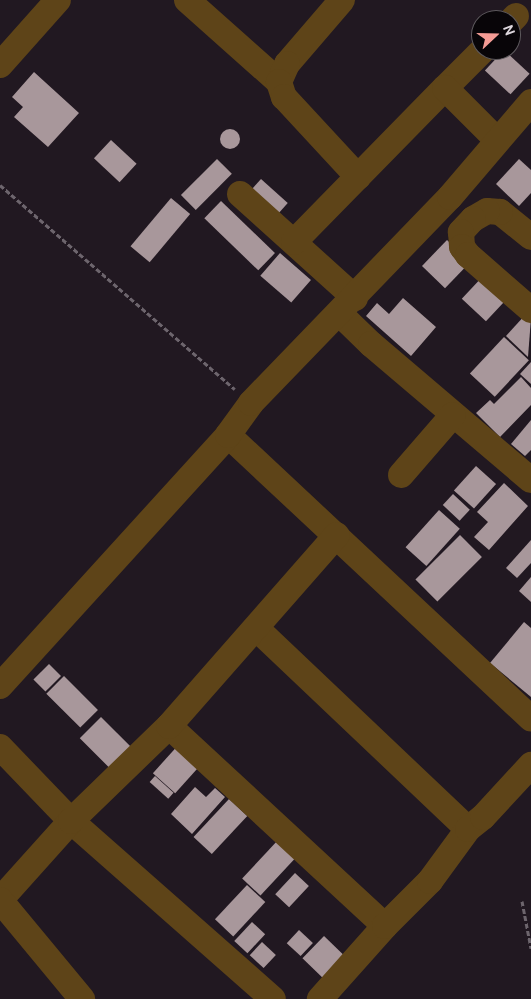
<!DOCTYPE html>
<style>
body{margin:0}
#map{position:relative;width:531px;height:999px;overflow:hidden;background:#211821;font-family:Cabin,sans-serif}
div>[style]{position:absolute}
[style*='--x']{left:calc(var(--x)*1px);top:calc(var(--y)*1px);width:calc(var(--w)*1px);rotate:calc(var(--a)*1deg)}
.building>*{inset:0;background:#a8979b;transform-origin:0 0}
.round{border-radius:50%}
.path>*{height:3px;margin-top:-1.5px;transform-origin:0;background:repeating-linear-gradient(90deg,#6d656d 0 5px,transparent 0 7.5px)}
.minor>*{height:26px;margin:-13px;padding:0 13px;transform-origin:13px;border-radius:13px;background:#5e4418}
span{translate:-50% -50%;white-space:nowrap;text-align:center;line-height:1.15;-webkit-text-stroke:5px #080508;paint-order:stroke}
.north{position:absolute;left:471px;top:10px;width:50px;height:50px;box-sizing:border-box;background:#080508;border:1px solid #5d595d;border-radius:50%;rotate:69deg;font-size:14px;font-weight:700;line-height:20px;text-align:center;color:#ddd7dd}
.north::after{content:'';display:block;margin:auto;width:18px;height:22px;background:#f59c95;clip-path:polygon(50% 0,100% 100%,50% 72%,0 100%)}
</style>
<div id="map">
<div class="building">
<i style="left:504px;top:50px;width:35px;height:28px;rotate:43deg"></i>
<i style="clip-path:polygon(34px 72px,79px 113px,48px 147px,14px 117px,23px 107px,12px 97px)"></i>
<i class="round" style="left:220px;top:129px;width:20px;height:20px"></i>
<i style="left:111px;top:140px;width:35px;height:25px;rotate:43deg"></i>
<i style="left:217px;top:159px;width:21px;height:51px;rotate:45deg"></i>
<i style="clip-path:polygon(519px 159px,531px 170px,531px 193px,519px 206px,496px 184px)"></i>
<i style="left:261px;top:179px;width:36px;height:14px;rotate:42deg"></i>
<i style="left:171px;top:198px;width:25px;height:63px;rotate:40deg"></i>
<i style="left:221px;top:201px;width:75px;height:24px;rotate:44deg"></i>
<i style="left:447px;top:240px;width:32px;height:36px;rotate:44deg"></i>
<i style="left:280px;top:253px;width:41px;height:30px;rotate:41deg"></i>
<i style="left:485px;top:274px;width:33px;height:34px;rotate:43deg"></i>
<i style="clip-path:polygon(403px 298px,436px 327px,411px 356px,366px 316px,377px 303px,389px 314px)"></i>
<i style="clip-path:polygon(526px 314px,531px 318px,528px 357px,506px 336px)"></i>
<i style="left:504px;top:337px;width:34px;height:50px;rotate:43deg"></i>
<i style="clip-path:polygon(531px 362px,531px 384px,520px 374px)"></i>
<i style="clip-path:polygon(521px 377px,531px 388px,531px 405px,500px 437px,476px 413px,490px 400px,494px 404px)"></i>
<i style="clip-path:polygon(531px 420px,531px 450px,525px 456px,511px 444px)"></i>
<i style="left:476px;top:466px;width:27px;height:33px;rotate:42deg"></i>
<i style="clip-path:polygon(504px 483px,528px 506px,489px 550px,474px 537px,488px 522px,477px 512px)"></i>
<i style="left:453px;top:494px;width:23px;height:15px;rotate:43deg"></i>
<i style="left:439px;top:510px;width:28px;height:50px;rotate:42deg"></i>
<i style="left:460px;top:535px;width:31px;height:63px;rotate:45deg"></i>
<i style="clip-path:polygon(531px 540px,531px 563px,517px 578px,506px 568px)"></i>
<i style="clip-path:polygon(531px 577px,531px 602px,519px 591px)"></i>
<i style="clip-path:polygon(524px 622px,531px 628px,531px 697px,490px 663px)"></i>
<i style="left:49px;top:664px;width:17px;height:22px;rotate:45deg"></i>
<i style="left:64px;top:676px;width:48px;height:25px;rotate:45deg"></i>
<i style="left:101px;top:717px;width:45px;height:30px;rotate:45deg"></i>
<i style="left:181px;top:742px;width:30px;height:42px;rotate:42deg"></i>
<i style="left:155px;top:776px;width:25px;height:8px;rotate:42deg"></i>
<i style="clip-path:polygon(195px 787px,206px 797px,215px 788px,225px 797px,192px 834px,171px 814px)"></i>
<i style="left:229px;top:799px;width:25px;height:52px;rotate:43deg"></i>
<i style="left:279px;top:839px;width:25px;height:54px;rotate:43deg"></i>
<i style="left:295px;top:873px;width:19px;height:29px;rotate:43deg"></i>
<i style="left:247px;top:885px;width:25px;height:47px;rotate:43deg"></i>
<i style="left:252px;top:922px;width:18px;height:26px;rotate:43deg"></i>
<i style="left:299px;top:930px;width:19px;height:18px;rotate:43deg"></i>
<i style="left:324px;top:936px;width:28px;height:31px;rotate:44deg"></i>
<i style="left:262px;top:942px;width:19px;height:18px;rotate:43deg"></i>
</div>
<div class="path">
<i style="--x:0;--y:185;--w:311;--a:41"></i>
<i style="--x:522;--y:901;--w:48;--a:79.2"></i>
</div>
<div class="minor">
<i style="--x:187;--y:0;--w:123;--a:41.7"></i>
<i style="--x:342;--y:0;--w:84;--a:130.7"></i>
<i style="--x:287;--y:64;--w:20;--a:114"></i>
<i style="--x:279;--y:82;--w:16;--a:72"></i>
<i style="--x:284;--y:97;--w:109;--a:47.2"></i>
<i style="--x:511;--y:21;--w:7;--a:-45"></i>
<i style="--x:0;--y:65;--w:87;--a:-48.3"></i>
<i style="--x:445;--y:88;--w:54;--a:-45"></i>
<i style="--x:240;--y:194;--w:155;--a:42.1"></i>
<i style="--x:531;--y:237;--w:40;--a:-141"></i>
<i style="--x:500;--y:212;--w:13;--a:-176"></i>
<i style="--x:487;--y:211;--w:16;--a:150"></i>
<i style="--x:473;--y:219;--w:18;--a:133"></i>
<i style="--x:461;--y:232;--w:15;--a:86"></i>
<i style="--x:462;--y:247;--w:10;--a:53"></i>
<i style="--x:468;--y:255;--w:84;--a:41.1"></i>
<i style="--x:294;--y:242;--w:216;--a:-45.6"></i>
<i style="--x:445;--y:88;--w:74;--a:45"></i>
<i style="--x:339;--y:313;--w:45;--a:44.1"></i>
<i style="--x:371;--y:344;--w:210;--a:40.4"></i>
<i style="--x:228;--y:435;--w:415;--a:43.1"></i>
<i style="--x:401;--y:475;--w:79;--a:-49.1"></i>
<i style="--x:256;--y:628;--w:292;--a:43.5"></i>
<i style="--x:0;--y:686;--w:339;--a:-47.7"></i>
<i style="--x:228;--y:435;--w:39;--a:-54"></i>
<i style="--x:251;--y:403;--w:286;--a:-46"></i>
<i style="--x:450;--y:197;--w:125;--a:-49.5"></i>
<i style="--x:169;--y:726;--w:294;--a:42.8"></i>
<i style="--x:385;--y:926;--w:98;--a:131.7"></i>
<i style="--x:0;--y:747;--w:103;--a:46.2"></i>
<i style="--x:71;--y:821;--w:269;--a:41.4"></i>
<i style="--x:0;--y:900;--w:106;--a:-48.1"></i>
<i style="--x:71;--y:821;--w:136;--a:-44.1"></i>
<i style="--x:169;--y:726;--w:254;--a:-48.7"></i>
<i style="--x:0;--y:900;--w:129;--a:50.4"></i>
<i style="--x:385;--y:926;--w:64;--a:-45"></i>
<i style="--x:430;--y:881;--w:64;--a:-53.8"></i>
<i style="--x:468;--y:829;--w:19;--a:-39"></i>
<i style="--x:483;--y:817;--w:71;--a:-47.3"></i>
</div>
<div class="north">N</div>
</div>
